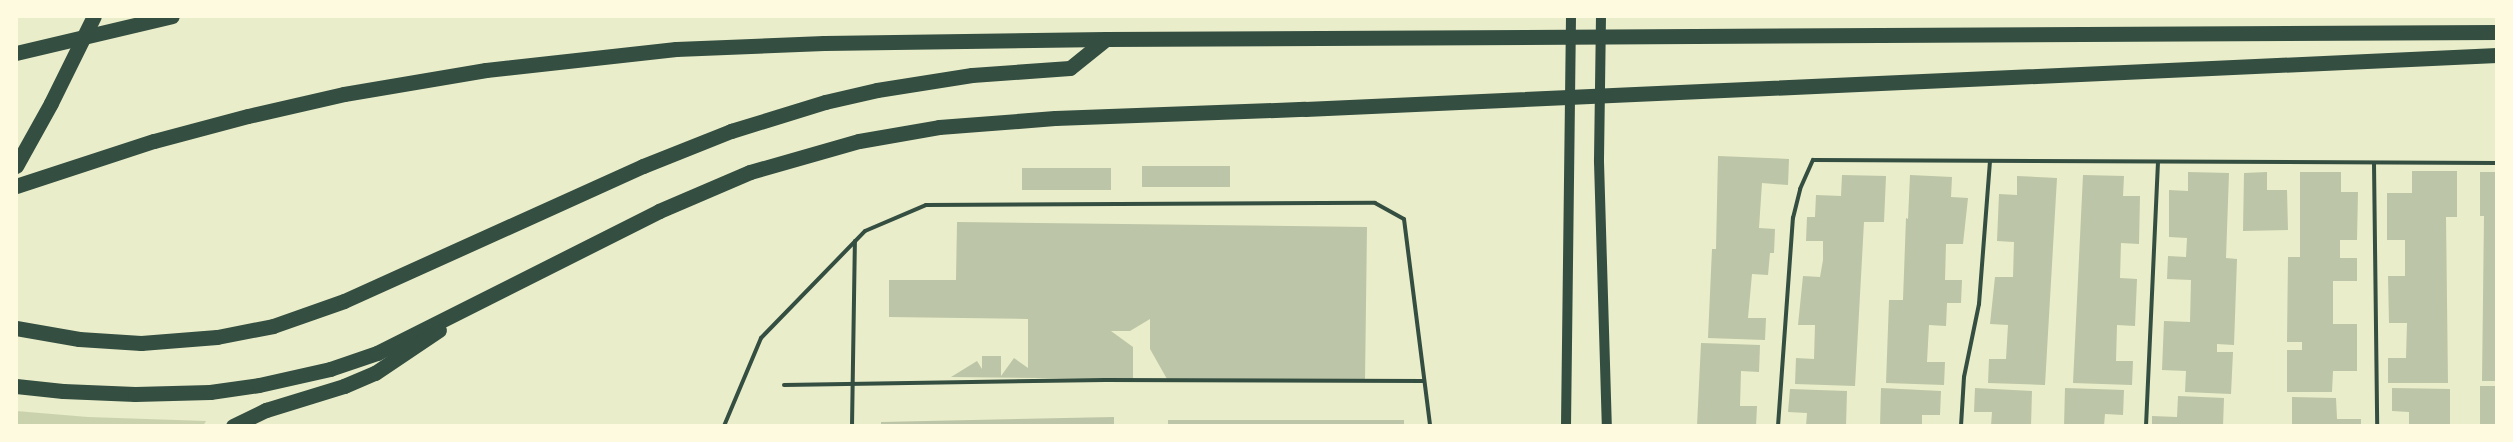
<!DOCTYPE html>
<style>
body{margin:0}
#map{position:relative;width:2513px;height:442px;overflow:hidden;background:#e9edc9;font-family:"Varela Round",sans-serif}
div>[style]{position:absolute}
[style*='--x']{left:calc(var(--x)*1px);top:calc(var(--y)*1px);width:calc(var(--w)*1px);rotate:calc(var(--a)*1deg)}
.green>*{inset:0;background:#cad2ad}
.building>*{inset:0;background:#bcc5a7;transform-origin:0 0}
.service>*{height:4px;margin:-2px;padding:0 2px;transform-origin:2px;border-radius:2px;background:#344e41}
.secondary>*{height:10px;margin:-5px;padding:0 5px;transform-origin:5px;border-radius:5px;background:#344e41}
.motorway>*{height:15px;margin:-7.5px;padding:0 7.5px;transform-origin:7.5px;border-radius:7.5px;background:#344e41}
span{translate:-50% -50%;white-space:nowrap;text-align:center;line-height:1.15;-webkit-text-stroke:4.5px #fefae0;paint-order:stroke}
.frame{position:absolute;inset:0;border:18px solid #fefae0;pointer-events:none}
</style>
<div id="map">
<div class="green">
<i style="clip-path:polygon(16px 411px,88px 417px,206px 421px,203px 426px,16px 426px)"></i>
</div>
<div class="building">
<i style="clip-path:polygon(1718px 156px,1789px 159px,1788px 185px,1762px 183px,1759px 228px,1775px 229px,1774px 253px,1770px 253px,1768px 275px,1752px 274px,1748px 318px,1766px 318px,1765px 340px,1708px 338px,1712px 249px,1716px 249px)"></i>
<i style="left:1230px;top:166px;width:21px;height:88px;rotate:90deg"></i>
<i style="left:1111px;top:168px;width:22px;height:89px;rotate:90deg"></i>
<i style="clip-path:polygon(2412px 171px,2457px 171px,2457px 217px,2446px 217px,2448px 383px,2388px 383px,2388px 358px,2406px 358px,2407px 323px,2389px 323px,2388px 276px,2405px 276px,2405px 240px,2387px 240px,2387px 193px,2412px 193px)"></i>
<i style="clip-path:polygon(2188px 172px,2229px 173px,2226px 258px,2237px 259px,2234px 345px,2217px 344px,2217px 352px,2233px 352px,2231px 394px,2185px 392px,2186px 371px,2162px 370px,2164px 321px,2190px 322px,2191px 280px,2167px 279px,2168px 256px,2186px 257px,2187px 238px,2169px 237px,2169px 190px,2188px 191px)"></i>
<i style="clip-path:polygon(2267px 172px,2267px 190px,2287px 190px,2288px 230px,2243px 231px,2244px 173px)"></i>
<i style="clip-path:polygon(2300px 172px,2341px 172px,2341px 192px,2358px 192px,2357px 240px,2340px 240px,2340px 258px,2357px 258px,2357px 281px,2333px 281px,2333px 324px,2357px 324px,2357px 371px,2333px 371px,2332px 392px,2287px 392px,2287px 350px,2302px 350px,2302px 342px,2287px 342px,2288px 257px,2300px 257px)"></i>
<i style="clip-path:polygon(2480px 172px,2497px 172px,2497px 381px,2482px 381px,2484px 216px,2480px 216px)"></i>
<i style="clip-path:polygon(1842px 175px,1886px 176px,1884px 222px,1864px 222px,1855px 386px,1795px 384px,1796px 358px,1814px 359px,1815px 325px,1798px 325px,1803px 276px,1820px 277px,1823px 260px,1823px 241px,1806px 241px,1807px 217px,1815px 217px,1816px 195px,1841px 196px)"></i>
<i style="clip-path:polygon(1910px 175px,1952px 177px,1951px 197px,1968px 198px,1963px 244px,1946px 244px,1945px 280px,1962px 280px,1961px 303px,1947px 303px,1946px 326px,1929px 325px,1927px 362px,1945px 362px,1944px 385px,1886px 383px,1889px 300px,1903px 300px,1906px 218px,1908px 219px)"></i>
<i style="clip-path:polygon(2083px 175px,2124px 176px,2123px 196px,2140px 196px,2139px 244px,2121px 243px,2120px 278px,2137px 279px,2135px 326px,2117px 325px,2116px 361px,2133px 361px,2132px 385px,2073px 383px)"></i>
<i style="clip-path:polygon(2017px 176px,2057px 178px,2045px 385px,1988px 383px,1989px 359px,2006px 359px,2008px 325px,1990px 324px,1995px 277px,2013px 277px,2014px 242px,1997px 241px,1999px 194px,2017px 195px)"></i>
<i style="clip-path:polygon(957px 222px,1367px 227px,1365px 381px,1167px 379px,1150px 349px,1150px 319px,1130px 331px,1111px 331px,1133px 347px,1133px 379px,951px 377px,977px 361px,982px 369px,982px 356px,1001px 356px,1001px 376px,1014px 358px,1028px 368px,1028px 319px,889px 317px,889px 280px,956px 280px)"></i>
<i style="clip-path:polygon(1701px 343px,1760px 345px,1759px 372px,1741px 371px,1740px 406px,1757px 406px,1756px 426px,1697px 426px)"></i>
<i style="left:2480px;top:386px;width:17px;height:40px"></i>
<i style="clip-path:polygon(1881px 388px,1941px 391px,1940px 415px,1922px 415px,1922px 426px,1880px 426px)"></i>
<i style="clip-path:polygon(1975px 388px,2032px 391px,2031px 426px,1991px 426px,1992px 412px,1974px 412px)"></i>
<i style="clip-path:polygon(2065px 388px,2124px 390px,2123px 415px,2105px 414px,2104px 426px,2064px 426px)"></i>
<i style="clip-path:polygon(2392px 388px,2450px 389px,2450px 426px,2409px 426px,2409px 412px,2392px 411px)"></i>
<i style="clip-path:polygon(1790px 389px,1847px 391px,1846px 426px,1806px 426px,1807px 413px,1788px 412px)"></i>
<i style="clip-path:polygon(2178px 396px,2224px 398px,2223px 426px,2152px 426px,2152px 416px,2177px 417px)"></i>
<i style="clip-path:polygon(2292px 397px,2336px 398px,2337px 419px,2361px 419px,2361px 426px,2292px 426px)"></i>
<i style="clip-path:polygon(1114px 417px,1114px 426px,881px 426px,881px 422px)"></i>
<i style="left:1168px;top:420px;width:236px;height:6px"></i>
</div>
<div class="service">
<i style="--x:2374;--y:163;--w:263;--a:89.3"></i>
<i style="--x:784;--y:385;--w:321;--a:-0.9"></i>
<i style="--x:1105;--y:380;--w:319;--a:0.2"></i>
<i style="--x:724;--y:426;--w:95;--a:-67.2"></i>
<i style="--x:761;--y:338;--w:149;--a:-45.8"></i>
<i style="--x:865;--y:231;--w:66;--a:-23.1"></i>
<i style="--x:926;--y:205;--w:449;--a:-0.3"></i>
<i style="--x:1375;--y:203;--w:33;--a:29"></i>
<i style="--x:1404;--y:219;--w:209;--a:82.8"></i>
<i style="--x:852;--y:426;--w:185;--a:-89.1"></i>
<i style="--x:1778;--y:426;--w:209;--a:-85.9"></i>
<i style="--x:1793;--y:218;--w:30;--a:-76"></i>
<i style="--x:1800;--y:189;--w:32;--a:-66"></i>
<i style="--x:1813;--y:160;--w:684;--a:0.25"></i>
<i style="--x:1961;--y:426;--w:49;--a:-86.5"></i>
<i style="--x:1964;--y:377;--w:75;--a:-78.4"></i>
<i style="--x:1979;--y:304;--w:143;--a:-85.6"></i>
<i style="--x:2146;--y:426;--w:264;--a:-87.4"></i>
</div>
<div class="secondary">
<i style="--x:1601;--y:16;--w:146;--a:90.8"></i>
<i style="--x:1599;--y:162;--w:264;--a:88.3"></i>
<i style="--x:1566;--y:426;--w:410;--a:-89.3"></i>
</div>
<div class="motorway">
<i style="--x:16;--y:53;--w:160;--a:-13.3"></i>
<i style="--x:16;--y:166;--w:72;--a:-60.9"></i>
<i style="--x:51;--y:103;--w:97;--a:-63.7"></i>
<i style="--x:16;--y:186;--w:145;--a:-18.1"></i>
<i style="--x:154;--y:141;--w:97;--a:-14.9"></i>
<i style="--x:248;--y:116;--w:98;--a:-12.9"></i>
<i style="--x:344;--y:94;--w:144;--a:-9.6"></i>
<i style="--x:486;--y:70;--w:191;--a:-6.3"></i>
<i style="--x:676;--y:49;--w:148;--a:-2.3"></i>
<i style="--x:824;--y:43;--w:282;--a:-0.8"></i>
<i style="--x:1106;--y:39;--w:1391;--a:-0.29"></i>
<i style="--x:16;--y:328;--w:64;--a:9.9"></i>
<i style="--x:79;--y:339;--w:62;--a:3.7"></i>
<i style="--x:141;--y:343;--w:76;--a:-4.5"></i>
<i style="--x:217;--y:337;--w:57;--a:-11.1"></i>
<i style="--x:273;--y:326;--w:75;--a:-19.4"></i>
<i style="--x:344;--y:301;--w:328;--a:-24.3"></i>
<i style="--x:643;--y:166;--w:95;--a:-21.7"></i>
<i style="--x:731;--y:131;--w:98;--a:-17.1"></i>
<i style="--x:825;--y:102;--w:53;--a:-13"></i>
<i style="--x:877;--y:90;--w:96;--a:-9"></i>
<i style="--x:972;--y:75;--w:98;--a:-4.1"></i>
<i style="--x:1070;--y:68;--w:46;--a:-38.9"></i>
<i style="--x:16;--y:386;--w:47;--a:6.1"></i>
<i style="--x:63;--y:391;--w:72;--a:2.4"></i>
<i style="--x:135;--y:394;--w:75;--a:-1.5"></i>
<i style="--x:210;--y:392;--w:49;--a:-8.1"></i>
<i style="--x:259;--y:385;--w:73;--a:-12.7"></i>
<i style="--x:330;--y:369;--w:50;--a:-18.8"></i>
<i style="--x:377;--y:353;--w:316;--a:-26.7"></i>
<i style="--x:659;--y:211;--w:99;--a:-23.2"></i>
<i style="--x:750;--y:172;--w:113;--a:-15.9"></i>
<i style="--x:859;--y:141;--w:81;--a:-9.9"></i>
<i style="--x:939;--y:127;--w:116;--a:-4.4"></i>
<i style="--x:1055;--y:118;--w:250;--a:-2.1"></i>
<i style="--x:1305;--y:109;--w:1193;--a:-2.59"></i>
<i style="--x:233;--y:426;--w:37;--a:-26"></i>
<i style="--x:266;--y:410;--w:82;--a:-17.1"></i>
<i style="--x:344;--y:386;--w:34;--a:-23"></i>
<i style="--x:375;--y:373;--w:77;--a:-33.9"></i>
</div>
<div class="frame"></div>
</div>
